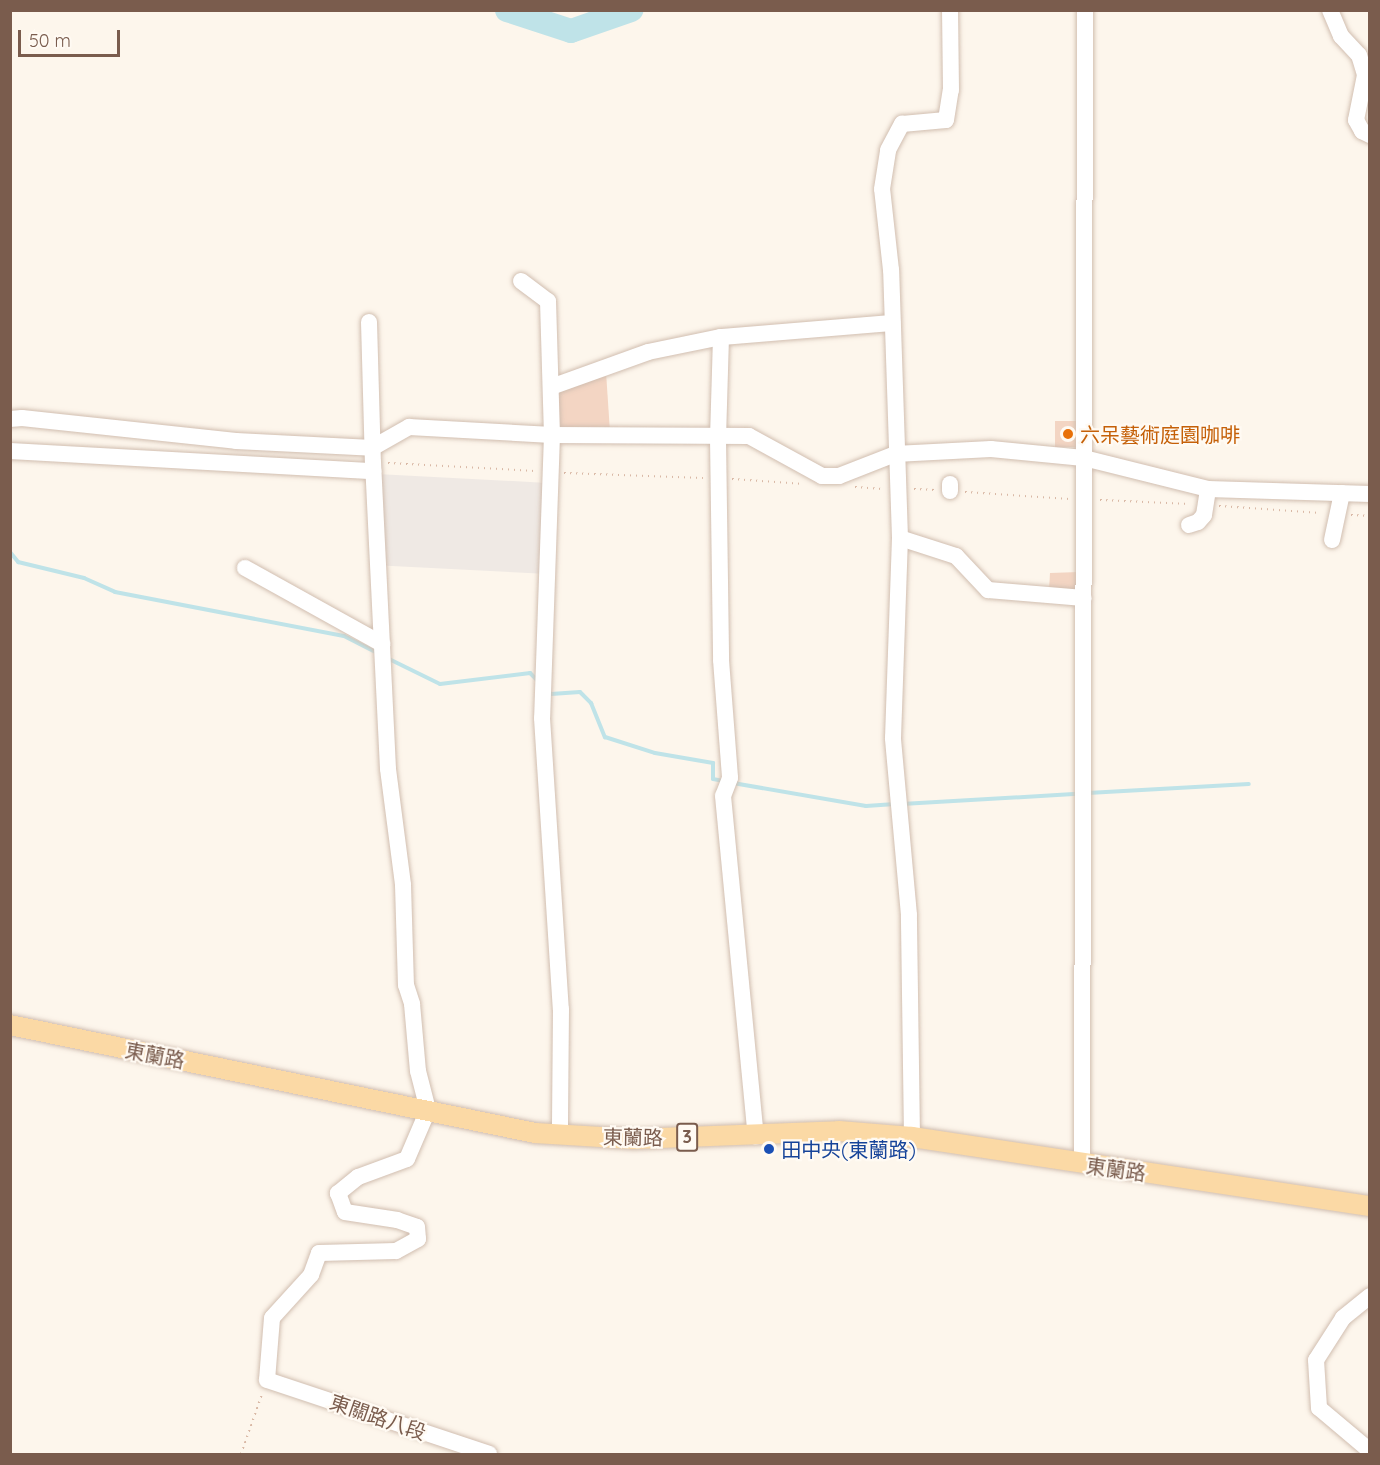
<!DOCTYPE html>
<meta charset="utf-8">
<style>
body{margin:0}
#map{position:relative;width:1380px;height:1465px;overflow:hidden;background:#fdf6ec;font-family:Quicksand,"Noto Sans TC",sans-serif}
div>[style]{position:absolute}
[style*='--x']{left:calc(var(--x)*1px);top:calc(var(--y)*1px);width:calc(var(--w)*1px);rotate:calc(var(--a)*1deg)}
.industrial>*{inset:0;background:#efe9e4;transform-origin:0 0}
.stream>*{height:4px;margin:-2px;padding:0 2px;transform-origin:2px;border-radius:2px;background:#bfe3e8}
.river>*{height:24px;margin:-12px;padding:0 12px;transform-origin:12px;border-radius:12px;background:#bfe3e8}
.building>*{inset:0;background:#f3d5c3;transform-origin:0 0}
.path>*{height:2px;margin-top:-1px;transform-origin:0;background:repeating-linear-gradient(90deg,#d9b8a5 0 1.5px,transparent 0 6px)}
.roads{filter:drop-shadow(0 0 2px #d1beb0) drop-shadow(0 0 2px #d1beb0)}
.minor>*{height:16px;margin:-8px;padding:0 8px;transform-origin:8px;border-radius:8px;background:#fff}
.major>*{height:20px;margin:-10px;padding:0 10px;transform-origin:10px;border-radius:10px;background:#fbd9a5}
.dots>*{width:16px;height:16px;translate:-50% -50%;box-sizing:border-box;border:3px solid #fffaf3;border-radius:50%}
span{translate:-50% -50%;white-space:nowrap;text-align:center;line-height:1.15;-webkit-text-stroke:4.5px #fffaf3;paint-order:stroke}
.shield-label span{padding:2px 4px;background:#fffaf3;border:2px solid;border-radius:4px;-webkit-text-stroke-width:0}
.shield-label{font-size:18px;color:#7a5c4d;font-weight:700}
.food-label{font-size:20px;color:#c56008}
.left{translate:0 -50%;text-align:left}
.street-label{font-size:20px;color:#7a5c4d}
.transit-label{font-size:20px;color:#164399}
.frame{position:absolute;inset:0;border:12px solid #7a5c4d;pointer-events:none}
.scale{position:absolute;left:18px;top:30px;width:102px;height:27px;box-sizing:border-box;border:3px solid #7a5c4d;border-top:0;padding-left:8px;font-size:18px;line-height:21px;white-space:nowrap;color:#7a5c4d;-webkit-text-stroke:4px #fffaf3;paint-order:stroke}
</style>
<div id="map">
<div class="industrial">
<i style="left:377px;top:474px;width:171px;height:91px;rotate:3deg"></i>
</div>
<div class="stream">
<i style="--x:10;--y:552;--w:13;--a:51"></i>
<i style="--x:18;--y:562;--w:68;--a:13.6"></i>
<i style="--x:84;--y:578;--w:34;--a:24"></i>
<i style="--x:115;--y:592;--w:233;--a:10.9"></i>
<i style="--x:344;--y:636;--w:38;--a:27"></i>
<i style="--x:387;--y:658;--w:59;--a:26.1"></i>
<i style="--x:440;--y:684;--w:91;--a:-7"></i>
<i style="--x:530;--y:673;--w:11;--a:45"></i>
<i style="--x:548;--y:691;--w:4;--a:45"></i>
<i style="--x:551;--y:694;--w:29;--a:-4"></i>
<i style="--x:580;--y:692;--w:16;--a:45"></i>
<i style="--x:591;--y:703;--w:37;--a:68"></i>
<i style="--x:605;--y:737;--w:52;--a:17.7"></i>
<i style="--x:655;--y:753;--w:59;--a:9.8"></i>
<i style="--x:713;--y:763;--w:16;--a:90"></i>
<i style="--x:713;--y:779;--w:10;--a:11"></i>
<i style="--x:733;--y:783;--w:135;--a:9.8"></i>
<i style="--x:866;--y:806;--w:29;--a:-4"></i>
<i style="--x:1088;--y:793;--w:161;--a:-3.2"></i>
<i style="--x:902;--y:804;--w:176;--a:-3.3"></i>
</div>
<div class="river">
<i style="--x:507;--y:10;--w:67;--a:18.2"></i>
<i style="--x:571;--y:31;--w:64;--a:-19.3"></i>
</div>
<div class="building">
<i style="clip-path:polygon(606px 372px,610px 432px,556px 430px,554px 391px)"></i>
<i style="left:1055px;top:421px;width:26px;height:26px"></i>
<i style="clip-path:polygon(1079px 572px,1080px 594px,1049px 591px,1050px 573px)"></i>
</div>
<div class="path">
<i style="--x:388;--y:463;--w:147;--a:3.1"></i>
<i style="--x:564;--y:473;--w:139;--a:2.1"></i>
<i style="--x:732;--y:479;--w:72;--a:4"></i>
<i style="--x:855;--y:487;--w:27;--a:4"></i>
<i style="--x:914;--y:489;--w:21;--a:3"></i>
<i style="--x:965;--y:492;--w:105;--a:3.8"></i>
<i style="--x:1100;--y:500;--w:90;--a:2.5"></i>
<i style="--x:1219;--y:506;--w:102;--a:3.9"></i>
<i style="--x:1351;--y:515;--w:19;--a:3"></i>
<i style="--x:241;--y:1454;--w:64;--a:-70.7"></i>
</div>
<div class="roads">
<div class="minor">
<i style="--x:1330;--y:10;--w:28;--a:67"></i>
<i style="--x:1341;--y:36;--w:26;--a:47"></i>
<i style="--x:1359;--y:55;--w:21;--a:73"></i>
<i style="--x:1365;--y:75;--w:46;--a:101.3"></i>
<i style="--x:1356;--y:120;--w:13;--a:61"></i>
<i style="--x:1362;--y:131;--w:9;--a:27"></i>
<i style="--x:521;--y:281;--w:34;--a:37"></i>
<i style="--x:548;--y:301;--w:134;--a:88.3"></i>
<i style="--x:552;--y:435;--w:283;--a:92"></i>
<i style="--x:542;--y:718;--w:292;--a:86.3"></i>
<i style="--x:561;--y:1009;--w:126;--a:90.5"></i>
<i style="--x:369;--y:322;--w:140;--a:88.4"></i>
<i style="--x:373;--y:462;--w:307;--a:87.2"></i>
<i style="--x:388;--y:769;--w:117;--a:82.6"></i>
<i style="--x:403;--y:885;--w:100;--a:88.3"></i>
<i style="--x:406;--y:985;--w:20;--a:72"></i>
<i style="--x:412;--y:1004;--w:67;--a:84.9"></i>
<i style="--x:418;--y:1071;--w:40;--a:75.6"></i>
<i style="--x:428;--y:1110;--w:53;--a:113.2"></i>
<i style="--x:407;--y:1159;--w:52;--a:159.8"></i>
<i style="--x:358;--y:1177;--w:26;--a:141"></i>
<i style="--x:338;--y:1193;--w:20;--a:70"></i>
<i style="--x:345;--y:1212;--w:53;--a:8.7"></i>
<i style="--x:397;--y:1220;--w:21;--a:19"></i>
<i style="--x:417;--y:1227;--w:12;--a:85"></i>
<i style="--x:418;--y:1239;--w:25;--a:151"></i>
<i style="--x:396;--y:1251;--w:77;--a:178.5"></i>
<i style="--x:319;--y:1253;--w:23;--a:110"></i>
<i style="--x:311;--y:1275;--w:58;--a:132.2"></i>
<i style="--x:272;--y:1318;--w:62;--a:94.6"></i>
<i style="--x:267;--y:1380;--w:234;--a:18.4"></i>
<i style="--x:721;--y:337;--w:101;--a:91.7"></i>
<i style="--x:718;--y:438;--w:222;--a:89.2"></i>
<i style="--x:721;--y:660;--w:118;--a:85.6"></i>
<i style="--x:730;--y:778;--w:19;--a:111"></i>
<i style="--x:723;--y:796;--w:342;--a:84.5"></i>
<i style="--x:551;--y:387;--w:103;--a:-19.8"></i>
<i style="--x:648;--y:352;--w:75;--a:-11.6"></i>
<i style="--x:721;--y:337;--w:172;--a:-4.7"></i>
<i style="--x:10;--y:419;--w:12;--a:-5"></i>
<i style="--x:22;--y:418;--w:215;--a:6.1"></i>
<i style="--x:236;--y:441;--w:136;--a:2.9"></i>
<i style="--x:372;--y:448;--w:43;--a:-29.6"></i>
<i style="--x:409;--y:427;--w:143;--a:3.2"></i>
<i style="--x:552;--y:435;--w:197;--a:0.3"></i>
<i style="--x:749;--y:436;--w:83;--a:28.7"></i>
<i style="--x:822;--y:476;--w:17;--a:0"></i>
<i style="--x:839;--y:476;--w:60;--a:-21.4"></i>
<i style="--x:895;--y:454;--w:96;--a:-3"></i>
<i style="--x:991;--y:449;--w:93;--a:5.5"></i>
<i style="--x:1084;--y:458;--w:128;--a:14"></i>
<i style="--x:1208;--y:489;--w:162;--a:1.8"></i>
<i style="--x:10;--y:451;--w:364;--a:3.2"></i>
<i style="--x:950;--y:491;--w:7;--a:-90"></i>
<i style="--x:1189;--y:525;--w:9;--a:-18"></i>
<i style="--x:1198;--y:522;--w:9;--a:-49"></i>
<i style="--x:1204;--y:515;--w:26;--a:-81"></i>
<i style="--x:900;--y:538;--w:59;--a:17.8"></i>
<i style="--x:956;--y:556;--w:47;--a:46.7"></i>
<i style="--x:988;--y:590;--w:96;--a:4.8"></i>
<i style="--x:1332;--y:540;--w:48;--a:-78"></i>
<i style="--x:245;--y:568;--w:157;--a:29"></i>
<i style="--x:912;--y:1137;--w:222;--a:-90.8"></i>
<i style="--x:909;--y:915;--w:178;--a:-95.2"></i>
<i style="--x:893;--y:738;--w:200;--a:-88"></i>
<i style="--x:900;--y:538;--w:268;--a:-91.9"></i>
<i style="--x:891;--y:270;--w:81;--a:-96.3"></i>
<i style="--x:882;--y:189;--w:39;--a:-81"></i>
<i style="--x:888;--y:150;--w:30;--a:-62"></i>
<i style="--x:902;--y:124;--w:44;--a:-5.2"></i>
<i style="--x:946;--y:120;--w:30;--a:-81"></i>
<i style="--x:951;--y:90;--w:80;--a:-90.7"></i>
<i style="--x:1082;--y:1164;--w:1154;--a:-89.85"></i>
<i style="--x:1370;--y:1296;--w:35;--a:141"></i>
<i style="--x:1343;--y:1318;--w:50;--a:122.7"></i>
<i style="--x:1316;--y:1360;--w:48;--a:86.4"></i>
<i style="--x:1319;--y:1408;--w:67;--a:40.1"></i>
</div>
<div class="major">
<i style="--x:10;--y:1025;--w:536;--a:11.62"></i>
<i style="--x:535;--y:1133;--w:99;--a:3.5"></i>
<i style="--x:634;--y:1139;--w:205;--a:-2.2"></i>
<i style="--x:839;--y:1131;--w:73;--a:4.7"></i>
<i style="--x:912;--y:1137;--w:463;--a:8.6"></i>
</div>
</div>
<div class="dots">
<i style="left:1068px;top:434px;background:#e8710a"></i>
<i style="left:769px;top:1149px;background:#1a4fb4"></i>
</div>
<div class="shield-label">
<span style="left:687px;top:1137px">3</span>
</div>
<div class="food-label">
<span class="left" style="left:1080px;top:434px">六呆藝術庭園咖啡</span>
</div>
<div class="street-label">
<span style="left:155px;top:1055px;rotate:11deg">東蘭路</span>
<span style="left:633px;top:1137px;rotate:1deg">東蘭路</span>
<span style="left:1116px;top:1169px;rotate:8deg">東蘭路</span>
<span style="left:378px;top:1417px;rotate:19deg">東關路八段</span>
</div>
<div class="transit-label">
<span class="left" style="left:781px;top:1149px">田中央(東蘭路)</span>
</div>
<div class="frame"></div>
<div class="scale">50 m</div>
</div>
